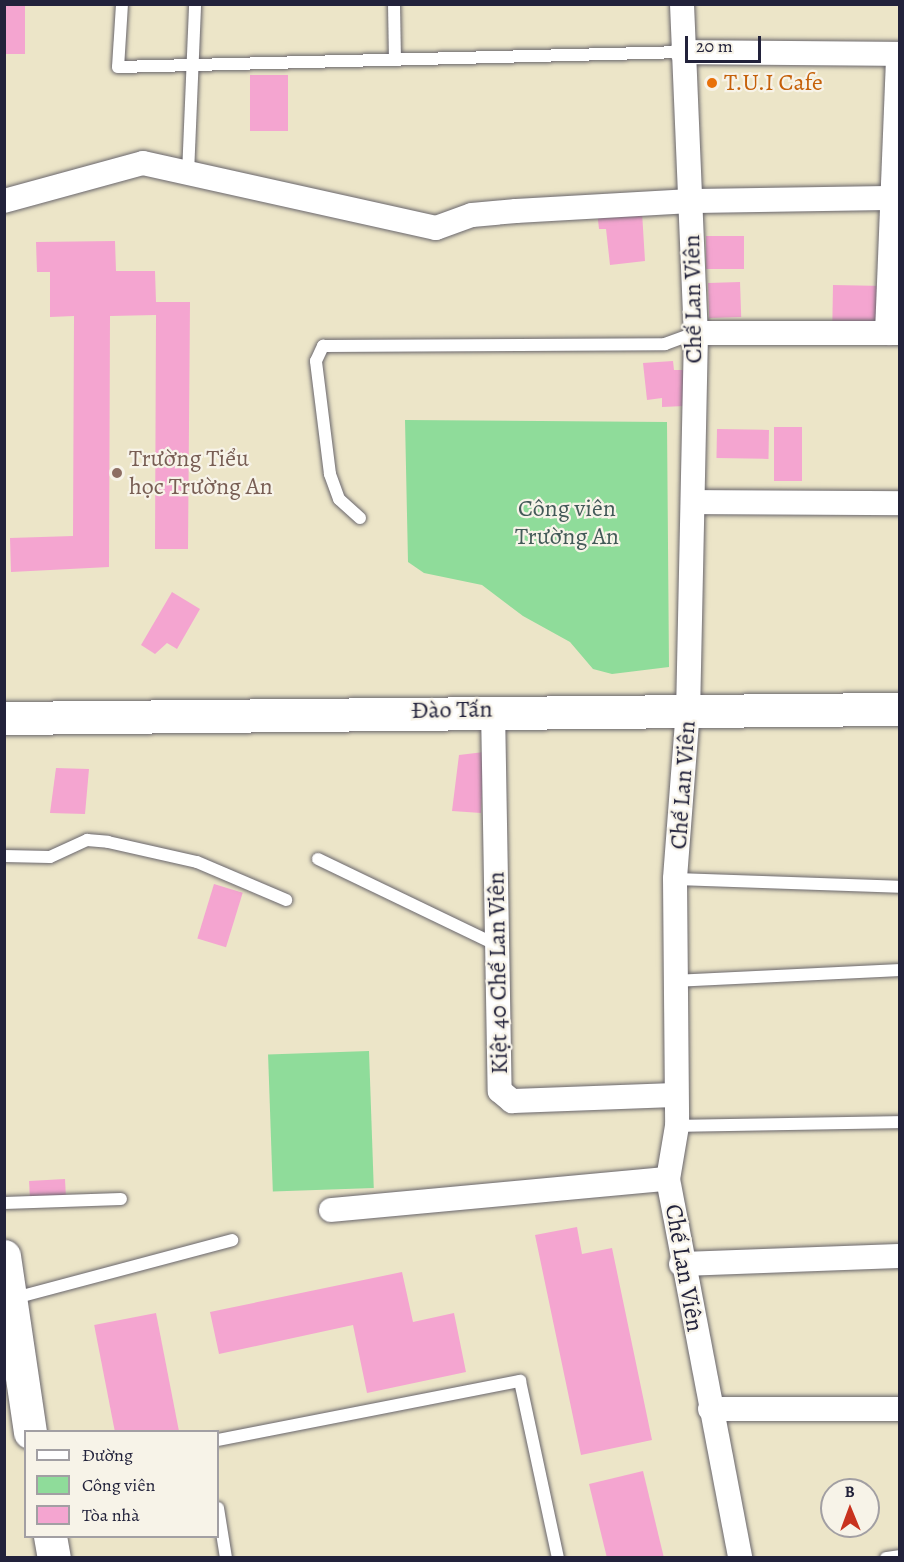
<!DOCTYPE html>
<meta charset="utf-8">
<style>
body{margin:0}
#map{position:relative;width:904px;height:1562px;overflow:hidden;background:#ece5c8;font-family:Alegreya,serif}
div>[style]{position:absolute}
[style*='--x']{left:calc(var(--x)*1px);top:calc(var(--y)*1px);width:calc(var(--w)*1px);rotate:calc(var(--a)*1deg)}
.green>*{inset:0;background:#8fdc9a;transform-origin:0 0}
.building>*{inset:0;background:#f4a5d0;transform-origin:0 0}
.roads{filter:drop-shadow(0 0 2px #69666c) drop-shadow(0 0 2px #69666c)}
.lane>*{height:12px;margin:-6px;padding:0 6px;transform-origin:6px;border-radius:6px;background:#fff}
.street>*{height:24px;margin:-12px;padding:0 12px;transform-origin:12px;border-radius:12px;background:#fff}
.secondary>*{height:33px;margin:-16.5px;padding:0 16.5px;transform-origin:16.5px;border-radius:16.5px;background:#fff}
.dots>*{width:16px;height:16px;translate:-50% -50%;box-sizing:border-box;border:3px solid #f7f3e8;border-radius:50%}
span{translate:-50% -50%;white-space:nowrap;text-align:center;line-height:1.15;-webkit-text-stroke:4.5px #f7f3e8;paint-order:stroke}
.food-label{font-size:24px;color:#c56008}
.left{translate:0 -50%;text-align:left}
.street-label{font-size:24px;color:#22223b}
.education-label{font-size:24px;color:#785e54}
.park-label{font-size:24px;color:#435a58}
.frame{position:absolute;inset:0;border:6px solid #22223b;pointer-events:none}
.legend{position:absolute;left:24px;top:1430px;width:195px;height:108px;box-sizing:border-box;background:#f7f3e8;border:2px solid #a29fa3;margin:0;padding:8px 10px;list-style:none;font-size:18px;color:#22223b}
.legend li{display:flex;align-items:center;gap:12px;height:30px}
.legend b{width:30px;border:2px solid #a29fa3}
.north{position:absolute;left:820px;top:1478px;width:60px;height:60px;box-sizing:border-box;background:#f7f3e8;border:2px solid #a29fa3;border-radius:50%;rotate:359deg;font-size:16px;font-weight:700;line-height:24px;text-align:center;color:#22223b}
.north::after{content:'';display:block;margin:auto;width:21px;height:27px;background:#c8321e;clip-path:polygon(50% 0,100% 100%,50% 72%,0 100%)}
.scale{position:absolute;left:685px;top:36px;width:76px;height:27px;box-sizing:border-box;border:3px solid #22223b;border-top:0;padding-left:8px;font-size:18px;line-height:21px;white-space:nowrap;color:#22223b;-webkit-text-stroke:4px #f7f3e8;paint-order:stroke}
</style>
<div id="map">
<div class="green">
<i style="clip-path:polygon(405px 420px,667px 422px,669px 667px,612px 674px,593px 669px,570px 642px,523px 616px,482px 585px,424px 573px,408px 562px)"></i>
<i style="left:369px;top:1051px;width:137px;height:101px;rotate:88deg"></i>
</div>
<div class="building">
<i style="left:4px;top:5px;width:21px;height:49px"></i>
<i style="left:250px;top:75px;width:38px;height:56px"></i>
<i style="clip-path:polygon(597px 211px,642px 212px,645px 261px,610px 265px,606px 229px,599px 229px)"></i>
<i style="left:706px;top:236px;width:38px;height:33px"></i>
<i style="clip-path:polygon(115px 241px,116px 271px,155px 271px,156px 302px,190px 302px,188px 549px,155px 549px,156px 315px,110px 316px,109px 567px,11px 572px,10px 538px,73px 536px,74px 316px,50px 317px,50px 272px,37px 272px,36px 242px)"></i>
<i style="left:740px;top:282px;width:35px;height:32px;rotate:88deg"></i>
<i style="left:833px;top:285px;width:52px;height:38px;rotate:1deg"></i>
<i style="clip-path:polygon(673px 361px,674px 370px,685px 370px,685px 406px,662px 407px,662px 398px,647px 400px,643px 363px)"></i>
<i style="left:774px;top:427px;width:28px;height:54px"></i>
<i style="left:717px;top:429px;width:52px;height:29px;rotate:1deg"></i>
<i style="clip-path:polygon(172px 592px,200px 609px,177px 649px,167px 643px,155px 654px,141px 645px)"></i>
<i style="clip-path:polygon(484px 752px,481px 813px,452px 811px,459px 755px)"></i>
<i style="clip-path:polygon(56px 768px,89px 769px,85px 814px,50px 813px)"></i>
<i style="left:214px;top:884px;width:30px;height:57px;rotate:17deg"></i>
<i style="left:65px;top:1179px;width:21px;height:36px;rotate:87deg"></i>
<i style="clip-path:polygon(577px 1227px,582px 1254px,612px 1248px,652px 1440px,581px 1455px,535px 1235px)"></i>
<i style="clip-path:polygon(402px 1272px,413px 1322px,454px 1313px,466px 1372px,367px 1393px,353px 1325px,219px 1354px,210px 1312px)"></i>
<i style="left:156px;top:1313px;width:121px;height:63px;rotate:79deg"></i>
<i style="clip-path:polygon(643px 1471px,664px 1558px,607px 1558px,589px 1484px)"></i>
</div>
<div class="roads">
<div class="lane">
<i style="--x:122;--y:4;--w:63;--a:93.6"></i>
<i style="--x:118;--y:67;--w:564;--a:-1.52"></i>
<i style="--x:394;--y:4;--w:56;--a:89"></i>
<i style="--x:188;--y:174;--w:170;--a:-87.6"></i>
<i style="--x:360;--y:518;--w:28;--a:-138"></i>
<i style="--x:339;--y:499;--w:27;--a:-110"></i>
<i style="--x:330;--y:474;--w:114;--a:-97.1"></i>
<i style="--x:316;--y:361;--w:17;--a:-65"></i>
<i style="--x:323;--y:346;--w:342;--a:-0.3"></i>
<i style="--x:665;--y:344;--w:33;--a:-20"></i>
<i style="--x:4;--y:856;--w:46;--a:1.2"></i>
<i style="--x:50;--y:857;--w:41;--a:-24.7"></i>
<i style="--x:87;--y:840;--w:21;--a:5"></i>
<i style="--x:108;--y:842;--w:91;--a:12.7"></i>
<i style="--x:197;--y:862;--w:97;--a:23.1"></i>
<i style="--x:318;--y:859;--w:199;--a:25.7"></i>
<i style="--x:675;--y:879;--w:225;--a:2"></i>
<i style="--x:674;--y:981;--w:226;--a:-2.8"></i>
<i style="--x:677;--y:1126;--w:223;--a:-1"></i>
<i style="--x:4;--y:1203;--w:117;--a:-2"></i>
<i style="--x:11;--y:1299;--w:229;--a:-14.9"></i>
<i style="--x:218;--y:1440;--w:308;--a:-11.1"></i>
<i style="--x:520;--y:1381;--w:181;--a:77.9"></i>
<i style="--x:218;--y:1508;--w:51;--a:80.9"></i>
<i style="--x:886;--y:1558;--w:14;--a:-8"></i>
</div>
<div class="street">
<i style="--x:682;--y:4;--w:329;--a:87.6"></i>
<i style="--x:696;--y:333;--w:376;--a:91.2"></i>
<i style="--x:688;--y:709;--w:170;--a:94.4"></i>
<i style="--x:675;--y:879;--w:247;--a:89.5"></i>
<i style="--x:677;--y:1126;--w:54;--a:99.6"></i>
<i style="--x:668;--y:1179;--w:386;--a:79.2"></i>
<i style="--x:682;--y:52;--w:218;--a:0.5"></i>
<i style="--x:4;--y:201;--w:144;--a:-15.3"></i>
<i style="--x:143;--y:163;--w:300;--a:12.5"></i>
<i style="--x:436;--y:228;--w:38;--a:-20"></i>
<i style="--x:472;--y:215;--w:44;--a:-5.2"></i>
<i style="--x:516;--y:211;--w:175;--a:-3.3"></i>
<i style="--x:691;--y:201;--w:201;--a:-0.9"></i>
<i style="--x:696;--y:333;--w:204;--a:0"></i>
<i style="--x:887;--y:333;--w:279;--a:-87.7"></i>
<i style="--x:693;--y:502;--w:207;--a:0.3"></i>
<i style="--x:493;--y:709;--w:382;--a:89"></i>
<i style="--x:500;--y:1091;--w:16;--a:40"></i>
<i style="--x:512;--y:1101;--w:164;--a:-2.1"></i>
<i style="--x:331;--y:1210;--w:338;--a:-5.3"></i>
<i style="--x:681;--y:1264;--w:219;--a:-2.1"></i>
<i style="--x:710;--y:1409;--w:190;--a:0"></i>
</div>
<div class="secondary">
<i style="--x:4;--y:718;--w:896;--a:-0.58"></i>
<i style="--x:4;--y:1256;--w:178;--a:81.6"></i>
<i style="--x:50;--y:1536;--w:22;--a:80"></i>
</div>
</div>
<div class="dots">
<i style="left:712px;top:83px;background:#e8710a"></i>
<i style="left:117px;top:473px;background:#8d6e63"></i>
</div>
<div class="food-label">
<span class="left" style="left:724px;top:83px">T.U.I Cafe</span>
</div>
<div class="street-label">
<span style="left:693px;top:299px;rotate:-91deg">Chế Lan Viên</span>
<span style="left:452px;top:710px;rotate:-1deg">Đào Tấn</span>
<span style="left:683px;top:785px;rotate:-86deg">Chế Lan Viên</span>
<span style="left:498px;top:973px;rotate:-91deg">Kiệt 40 Chế Lan Viên</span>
<span style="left:684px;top:1268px;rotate:80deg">Chế Lan Viên</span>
</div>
<div class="education-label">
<span class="left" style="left:129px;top:473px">Trường Tiểu<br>học Trường An</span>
</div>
<div class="park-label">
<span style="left:567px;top:523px">Công viên<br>Trường An</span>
</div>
<div class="frame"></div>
<ul class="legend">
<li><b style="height:8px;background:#fff"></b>Đường</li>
<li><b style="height:16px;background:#8fdc9a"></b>Công viên</li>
<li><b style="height:16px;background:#f4a5d0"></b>Tòa nhà</li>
</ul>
<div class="north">B</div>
<div class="scale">20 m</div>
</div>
